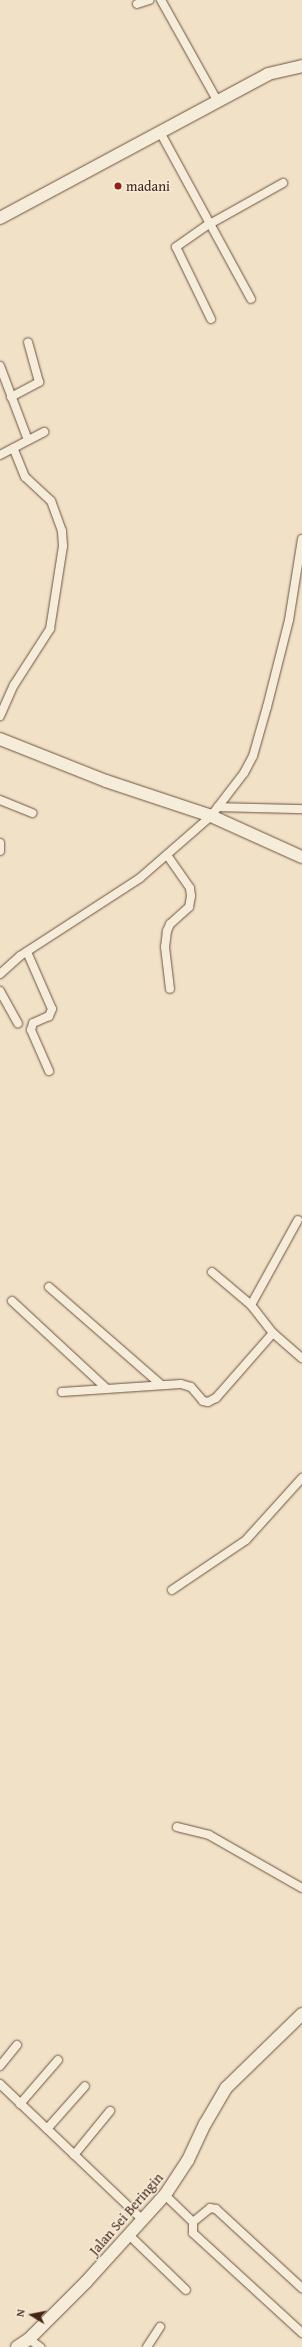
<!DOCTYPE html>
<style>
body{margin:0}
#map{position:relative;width:302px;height:2347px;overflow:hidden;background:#f1e1c6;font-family:"Gentium Book Plus",serif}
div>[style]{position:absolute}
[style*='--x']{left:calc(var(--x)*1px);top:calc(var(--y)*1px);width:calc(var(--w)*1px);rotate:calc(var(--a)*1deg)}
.roads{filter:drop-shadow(0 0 1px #6e5341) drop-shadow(0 0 1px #6e5341)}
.street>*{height:8px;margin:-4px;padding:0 4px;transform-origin:4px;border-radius:4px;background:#f6ecda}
.secondary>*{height:12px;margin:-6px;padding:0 6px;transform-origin:6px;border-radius:6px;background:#f6ecda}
.dots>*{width:11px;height:11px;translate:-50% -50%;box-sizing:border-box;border:2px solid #f6ecda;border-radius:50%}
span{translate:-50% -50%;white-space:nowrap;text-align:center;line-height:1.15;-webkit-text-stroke:3px #f6ecda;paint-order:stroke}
.poi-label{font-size:14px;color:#432415}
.left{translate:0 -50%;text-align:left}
.street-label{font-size:14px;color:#432415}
.north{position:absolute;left:12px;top:2295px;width:40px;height:40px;-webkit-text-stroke:3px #f6ecda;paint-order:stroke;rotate:280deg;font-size:11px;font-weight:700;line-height:16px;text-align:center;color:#432415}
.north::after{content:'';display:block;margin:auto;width:14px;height:18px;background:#432415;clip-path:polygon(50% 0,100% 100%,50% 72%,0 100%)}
</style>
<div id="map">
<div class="roads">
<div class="street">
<i style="--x:161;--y:0;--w:115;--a:60.8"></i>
<i style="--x:137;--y:4;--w:13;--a:-18"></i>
<i style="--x:160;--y:132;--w:190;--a:61.4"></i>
<i style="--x:211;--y:319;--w:80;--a:-115.9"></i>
<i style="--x:176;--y:247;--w:39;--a:-35"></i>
<i style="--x:208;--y:225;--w:86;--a:-29.2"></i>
<i style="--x:0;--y:366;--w:79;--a:69.3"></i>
<i style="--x:11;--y:397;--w:32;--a:-28"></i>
<i style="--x:39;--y:382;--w:41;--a:-105.4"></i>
<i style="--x:0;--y:455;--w:50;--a:-27.6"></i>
<i style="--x:0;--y:716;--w:34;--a:-66"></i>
<i style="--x:14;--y:685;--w:67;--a:-57.3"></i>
<i style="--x:50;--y:629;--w:84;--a:-81.1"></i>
<i style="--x:63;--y:546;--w:15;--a:-94"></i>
<i style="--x:62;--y:531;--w:32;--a:-110"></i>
<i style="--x:51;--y:501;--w:35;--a:-137"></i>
<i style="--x:25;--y:477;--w:31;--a:-112"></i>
<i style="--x:0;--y:800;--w:35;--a:22"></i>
<i style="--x:218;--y:807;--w:84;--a:1.4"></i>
<i style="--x:0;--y:843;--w:8;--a:90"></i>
<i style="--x:167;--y:855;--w:40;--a:55.1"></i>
<i style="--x:190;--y:888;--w:8;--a:83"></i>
<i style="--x:191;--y:896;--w:11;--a:100"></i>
<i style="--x:189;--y:907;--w:25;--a:138"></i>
<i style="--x:170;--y:924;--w:8;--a:113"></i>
<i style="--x:167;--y:931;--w:16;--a:97"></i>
<i style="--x:165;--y:947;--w:42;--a:83.2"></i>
<i style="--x:27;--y:952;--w:62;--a:66.3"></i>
<i style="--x:52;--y:1009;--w:8;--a:113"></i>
<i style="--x:49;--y:1016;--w:17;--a:156"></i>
<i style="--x:33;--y:1023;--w:7;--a:106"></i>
<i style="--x:31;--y:1030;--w:45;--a:66.3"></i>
<i style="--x:0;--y:974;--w:27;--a:-42"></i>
<i style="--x:20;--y:956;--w:143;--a:-33"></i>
<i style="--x:140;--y:878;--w:94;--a:-41.1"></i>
<i style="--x:211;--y:816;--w:54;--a:-52.5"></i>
<i style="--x:244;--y:773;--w:19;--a:-62"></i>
<i style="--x:253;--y:756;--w:51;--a:-74.1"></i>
<i style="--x:267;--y:707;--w:90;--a:-75.8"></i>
<i style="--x:289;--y:620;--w:82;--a:-80.9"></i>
<i style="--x:0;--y:991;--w:37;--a:61"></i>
<i style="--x:212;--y:1272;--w:51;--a:40.2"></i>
<i style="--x:251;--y:1305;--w:36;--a:52"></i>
<i style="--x:49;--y:1287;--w:147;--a:41.1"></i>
<i style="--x:12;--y:1301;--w:129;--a:42.8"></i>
<i style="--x:251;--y:1305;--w:97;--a:-61.1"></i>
<i style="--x:62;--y:1392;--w:119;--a:-3.8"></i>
<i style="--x:181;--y:1384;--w:10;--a:17"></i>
<i style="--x:191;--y:1387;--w:18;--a:49"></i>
<i style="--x:203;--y:1401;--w:5;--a:11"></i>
<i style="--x:208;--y:1402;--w:9;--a:-27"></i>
<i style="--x:216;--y:1398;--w:86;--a:-48.8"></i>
<i style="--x:273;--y:1333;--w:38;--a:41"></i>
<i style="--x:172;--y:1590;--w:89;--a:-34"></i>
<i style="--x:246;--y:1540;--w:84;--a:-47.9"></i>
<i style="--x:177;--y:1827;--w:33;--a:14"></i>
<i style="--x:209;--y:1835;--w:107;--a:29.7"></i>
<i style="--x:0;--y:2066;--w:27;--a:-51"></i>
<i style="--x:0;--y:2084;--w:197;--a:43.6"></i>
<i style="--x:20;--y:2104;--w:58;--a:-49.2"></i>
<i style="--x:47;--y:2129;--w:57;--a:-48.5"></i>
<i style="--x:74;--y:2155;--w:57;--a:-50.7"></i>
<i style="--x:165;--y:2195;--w:39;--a:44"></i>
<i style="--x:193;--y:2222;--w:11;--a:90"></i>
<i style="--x:193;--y:2233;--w:148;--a:42.5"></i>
<i style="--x:193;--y:2222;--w:22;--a:-39"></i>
<i style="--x:210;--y:2208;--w:6;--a:9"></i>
<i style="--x:216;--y:2209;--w:117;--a:42.6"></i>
<i style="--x:129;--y:2235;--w:79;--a:44"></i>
<i style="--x:29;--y:2339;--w:14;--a:36"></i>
<i style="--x:147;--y:2347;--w:24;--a:-57"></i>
</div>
<div class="secondary">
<i style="--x:0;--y:218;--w:304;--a:-28.2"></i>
<i style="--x:268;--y:74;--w:35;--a:-13"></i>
<i style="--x:0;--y:739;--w:114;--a:21.6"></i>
<i style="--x:106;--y:781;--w:111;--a:18.4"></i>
<i style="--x:211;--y:816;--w:100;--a:24.3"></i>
<i style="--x:17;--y:2347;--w:14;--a:-34"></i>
<i style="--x:29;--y:2339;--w:81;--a:-45"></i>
<i style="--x:86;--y:2282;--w:118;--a:-47.8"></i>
<i style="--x:165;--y:2195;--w:42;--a:-56.7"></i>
<i style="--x:188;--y:2160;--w:40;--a:-65"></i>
<i style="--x:205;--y:2124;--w:42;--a:-59.7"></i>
<i style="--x:226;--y:2088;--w:106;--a:-44.2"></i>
</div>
</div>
<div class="dots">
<i style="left:118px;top:186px;background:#8f2418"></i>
</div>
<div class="poi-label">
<span class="left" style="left:126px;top:186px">madani</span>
</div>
<div class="street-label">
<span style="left:126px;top:2214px;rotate:-49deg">Jalan Sei Beringin</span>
</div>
<div class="north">N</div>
</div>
